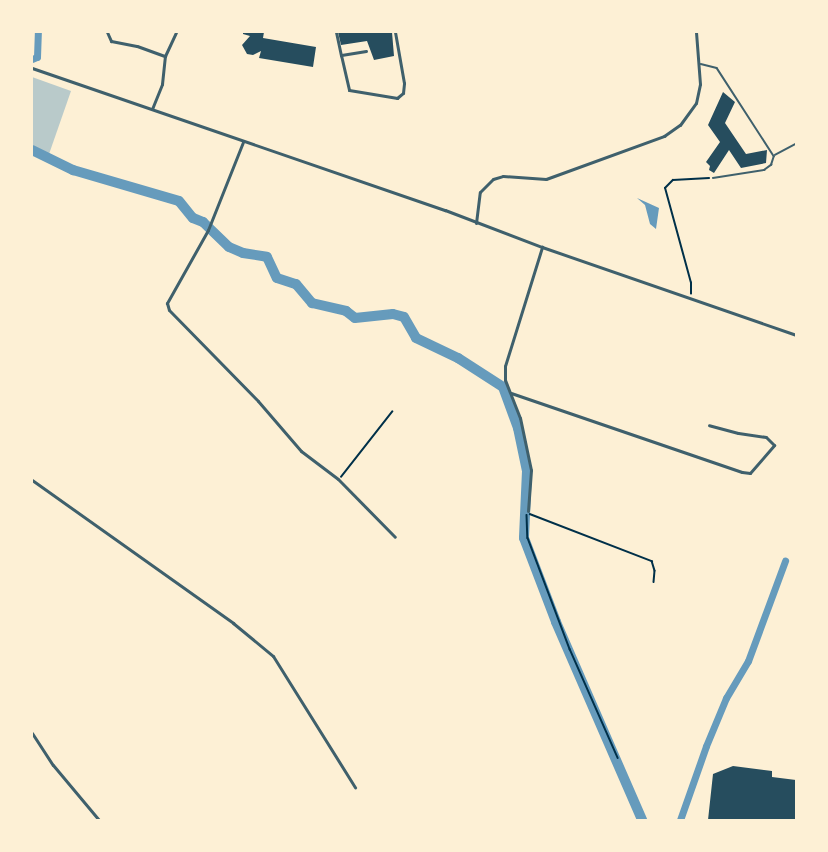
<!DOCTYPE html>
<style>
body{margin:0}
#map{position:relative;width:828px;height:852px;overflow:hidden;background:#fdf0d5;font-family:"Noto Sans",sans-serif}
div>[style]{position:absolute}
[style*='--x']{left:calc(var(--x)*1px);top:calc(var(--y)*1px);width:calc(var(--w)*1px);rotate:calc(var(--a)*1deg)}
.green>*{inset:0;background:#b9caca}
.water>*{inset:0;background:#669bbc}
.canal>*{height:7px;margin:-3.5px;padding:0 3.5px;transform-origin:3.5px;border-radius:3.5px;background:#669bbc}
.river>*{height:10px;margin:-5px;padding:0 5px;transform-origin:5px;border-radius:5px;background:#669bbc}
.building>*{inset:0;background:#264d5e}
.path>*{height:1.5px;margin:-0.75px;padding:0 0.75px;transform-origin:0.75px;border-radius:0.75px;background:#003049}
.service>*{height:1.5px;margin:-0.75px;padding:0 0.75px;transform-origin:0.75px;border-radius:0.75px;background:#3f606c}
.minor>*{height:3px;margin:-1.5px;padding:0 1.5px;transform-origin:1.5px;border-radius:1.5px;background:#3f606c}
span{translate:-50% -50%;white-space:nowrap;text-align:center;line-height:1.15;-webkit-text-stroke:4.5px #fdf0d5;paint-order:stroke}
.frame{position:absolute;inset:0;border:33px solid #fdf0d5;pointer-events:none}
</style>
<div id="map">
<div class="green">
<i style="clip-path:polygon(32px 77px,71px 91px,48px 157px,32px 149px)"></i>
</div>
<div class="water">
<i style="clip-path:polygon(637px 198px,659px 208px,656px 229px,650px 224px,645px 205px)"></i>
</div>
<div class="canal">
<i style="--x:32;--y:59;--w:5;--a:-22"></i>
<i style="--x:37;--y:57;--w:25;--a:-88"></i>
<i style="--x:680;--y:820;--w:78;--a:-70.6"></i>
<i style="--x:706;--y:746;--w:52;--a:-67.4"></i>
<i style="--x:726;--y:698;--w:43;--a:-59.3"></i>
<i style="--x:748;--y:661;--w:107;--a:-69.7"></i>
</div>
<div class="river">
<i style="--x:32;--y:150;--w:46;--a:26"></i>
<i style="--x:73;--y:170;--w:110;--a:16.3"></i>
<i style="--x:179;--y:201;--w:22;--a:51"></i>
<i style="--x:193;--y:218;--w:11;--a:22"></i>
<i style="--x:203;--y:222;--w:36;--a:44"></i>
<i style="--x:229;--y:247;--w:15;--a:23"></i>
<i style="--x:243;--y:253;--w:24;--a:9"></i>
<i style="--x:267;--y:257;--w:23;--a:65"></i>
<i style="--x:277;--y:278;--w:20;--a:18"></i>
<i style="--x:296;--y:284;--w:25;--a:50"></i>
<i style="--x:312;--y:303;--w:35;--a:13"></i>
<i style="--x:346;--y:311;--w:11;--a:38"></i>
<i style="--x:355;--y:318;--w:38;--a:-6"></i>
<i style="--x:393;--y:314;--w:11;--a:15"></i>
<i style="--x:404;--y:317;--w:24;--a:60"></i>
<i style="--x:416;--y:338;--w:47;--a:25.5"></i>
<i style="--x:458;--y:358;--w:54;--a:32.8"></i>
<i style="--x:503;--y:387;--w:44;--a:69.9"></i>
<i style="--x:518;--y:428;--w:44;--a:78.2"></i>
<i style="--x:527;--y:471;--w:67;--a:92.6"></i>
<i style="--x:524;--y:538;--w:90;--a:69.1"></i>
<i style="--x:556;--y:622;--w:216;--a:66.5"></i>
</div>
<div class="building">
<i style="clip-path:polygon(243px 32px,264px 32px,263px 38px,316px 47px,313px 67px,259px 58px,261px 51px,253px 55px,247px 54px,242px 45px,250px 36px,243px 34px)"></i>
<i style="clip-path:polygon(338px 32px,392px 32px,394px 56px,374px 60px,367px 41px,341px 45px)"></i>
<i style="clip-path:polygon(723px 92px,735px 102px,725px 123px,746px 154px,767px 150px,766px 163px,741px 168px,729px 150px,714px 173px,709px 170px,710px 166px,706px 162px,720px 142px,708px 125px)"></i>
<i style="clip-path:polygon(733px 766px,772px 771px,772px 777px,796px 780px,796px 820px,708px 820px,713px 774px)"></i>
</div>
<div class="path">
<i style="--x:691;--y:294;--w:11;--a:-90"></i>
<i style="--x:691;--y:283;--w:98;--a:-105.3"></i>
<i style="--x:665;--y:188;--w:11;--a:-45"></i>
<i style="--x:673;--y:180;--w:36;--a:-3"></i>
<i style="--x:341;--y:477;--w:83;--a:-51.9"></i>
<i style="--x:530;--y:514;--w:131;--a:21.1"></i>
<i style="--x:652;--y:561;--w:10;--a:73"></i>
<i style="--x:655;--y:571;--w:11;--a:95"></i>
<i style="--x:527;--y:515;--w:23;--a:88"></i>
<i style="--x:528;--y:538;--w:119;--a:69.3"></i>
<i style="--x:570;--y:649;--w:119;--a:66.2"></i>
</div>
<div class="service">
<i style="--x:701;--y:64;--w:16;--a:14"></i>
<i style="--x:717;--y:68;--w:105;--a:57.1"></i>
<i style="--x:775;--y:155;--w:24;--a:-28"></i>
<i style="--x:713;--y:178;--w:52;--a:-8.9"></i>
<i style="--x:764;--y:170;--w:9;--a:-36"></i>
<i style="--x:771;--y:165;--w:9;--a:-72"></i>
</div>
<div class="minor">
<i style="--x:107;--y:32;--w:10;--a:66"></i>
<i style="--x:111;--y:41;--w:26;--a:11"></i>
<i style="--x:137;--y:46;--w:30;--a:20"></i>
<i style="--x:336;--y:32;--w:24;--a:78"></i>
<i style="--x:366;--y:51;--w:25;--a:171"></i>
<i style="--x:341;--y:55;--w:36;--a:77"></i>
<i style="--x:349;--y:90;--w:49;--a:9.5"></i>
<i style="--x:397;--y:98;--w:8;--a:-40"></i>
<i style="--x:403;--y:93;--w:10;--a:-84"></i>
<i style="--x:404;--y:83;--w:52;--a:-100"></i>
<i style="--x:32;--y:68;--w:437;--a:19"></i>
<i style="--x:445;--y:210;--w:104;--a:20.9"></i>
<i style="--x:542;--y:247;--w:269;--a:19.1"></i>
<i style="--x:152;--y:109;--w:27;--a:-68"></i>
<i style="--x:162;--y:84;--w:28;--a:-84"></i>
<i style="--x:165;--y:56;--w:26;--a:-65"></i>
<i style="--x:243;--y:142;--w:95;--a:111.7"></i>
<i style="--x:208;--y:230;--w:84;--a:119.3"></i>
<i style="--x:167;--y:303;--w:7;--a:74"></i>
<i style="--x:169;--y:310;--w:127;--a:45.6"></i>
<i style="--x:258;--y:401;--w:66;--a:49.3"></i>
<i style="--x:301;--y:451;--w:46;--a:37.1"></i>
<i style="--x:338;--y:479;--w:81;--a:45.5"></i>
<i style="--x:476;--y:223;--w:31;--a:-83"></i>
<i style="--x:480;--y:192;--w:18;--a:-45"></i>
<i style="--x:493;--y:179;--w:10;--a:-17"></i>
<i style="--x:503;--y:176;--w:43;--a:4"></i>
<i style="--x:546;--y:179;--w:126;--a:-20"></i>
<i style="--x:664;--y:136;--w:19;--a:-35"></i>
<i style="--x:680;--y:125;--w:27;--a:-54"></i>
<i style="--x:696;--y:103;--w:19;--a:-78"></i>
<i style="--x:700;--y:84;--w:52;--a:-94.4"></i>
<i style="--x:511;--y:393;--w:244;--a:18.9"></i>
<i style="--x:742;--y:472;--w:8;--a:7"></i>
<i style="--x:750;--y:473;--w:37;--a:-49"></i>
<i style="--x:774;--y:445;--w:11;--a:-135"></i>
<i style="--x:766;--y:437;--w:28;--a:-172"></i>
<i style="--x:738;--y:433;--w:30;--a:-165"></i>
<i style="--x:32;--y:480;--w:247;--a:35.4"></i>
<i style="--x:233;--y:623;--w:52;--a:39.5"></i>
<i style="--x:273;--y:656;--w:155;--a:58"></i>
<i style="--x:528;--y:511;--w:41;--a:-85.8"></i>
<i style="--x:531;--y:470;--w:53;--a:-101.9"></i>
<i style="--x:520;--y:418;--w:41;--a:-111.5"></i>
<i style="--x:505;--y:380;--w:14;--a:-90"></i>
<i style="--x:505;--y:366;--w:125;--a:-72.7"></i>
<i style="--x:32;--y:733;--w:38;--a:57"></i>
<i style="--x:53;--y:765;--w:72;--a:50.1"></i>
</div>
<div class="frame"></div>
</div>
